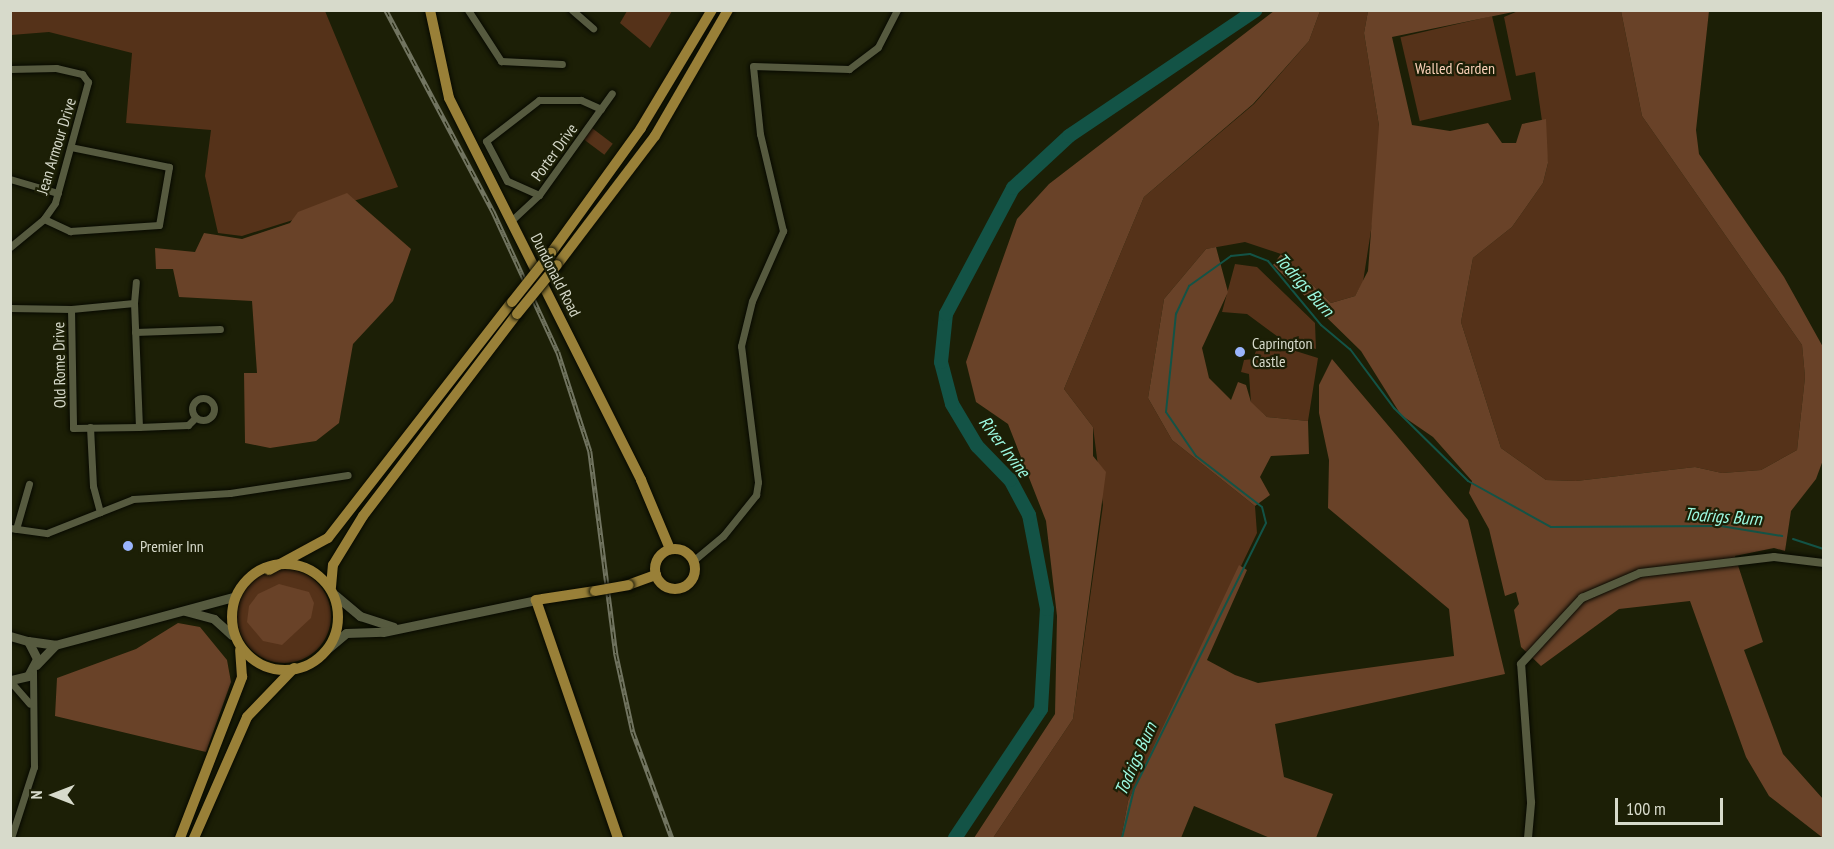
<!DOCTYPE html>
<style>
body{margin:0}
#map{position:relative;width:1834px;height:849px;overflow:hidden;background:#1c1f06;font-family:"PT Sans Narrow",sans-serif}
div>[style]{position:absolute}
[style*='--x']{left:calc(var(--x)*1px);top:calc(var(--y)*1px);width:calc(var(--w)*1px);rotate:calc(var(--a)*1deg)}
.green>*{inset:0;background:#553219;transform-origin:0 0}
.round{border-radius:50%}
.forest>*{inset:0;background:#694228}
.stream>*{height:2px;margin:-1px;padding:0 1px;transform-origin:1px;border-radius:1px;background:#135346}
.river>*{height:14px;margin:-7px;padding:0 7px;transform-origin:7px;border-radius:7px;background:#135346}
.roads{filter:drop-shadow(0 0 2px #070900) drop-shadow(0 0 2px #070900)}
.minor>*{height:7px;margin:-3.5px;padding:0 3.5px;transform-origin:3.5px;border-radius:3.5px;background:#565a3f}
.minor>.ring{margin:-3.5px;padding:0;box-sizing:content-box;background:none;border:7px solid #565a3f;border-radius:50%}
.tertiary>*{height:8px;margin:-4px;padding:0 4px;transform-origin:4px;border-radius:4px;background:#565a3f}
.secondary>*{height:9px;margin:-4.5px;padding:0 4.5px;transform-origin:4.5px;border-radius:4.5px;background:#565a3f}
.primary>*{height:10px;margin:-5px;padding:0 5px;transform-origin:5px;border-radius:5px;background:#998038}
.primary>.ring{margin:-5px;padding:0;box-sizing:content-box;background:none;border:10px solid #998038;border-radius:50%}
.rail>*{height:4.5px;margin-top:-2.25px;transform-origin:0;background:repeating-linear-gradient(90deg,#1c1f06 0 7px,#717460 0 14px);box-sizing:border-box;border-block:2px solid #717460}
.bridges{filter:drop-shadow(0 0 2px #070900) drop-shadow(0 0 2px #070900)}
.primary-bridge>*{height:10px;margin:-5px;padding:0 5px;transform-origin:5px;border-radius:5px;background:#998038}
.dots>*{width:16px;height:16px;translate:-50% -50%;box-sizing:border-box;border:3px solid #1c1f06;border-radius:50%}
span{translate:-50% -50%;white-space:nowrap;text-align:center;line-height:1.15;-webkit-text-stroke:4.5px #1c1f06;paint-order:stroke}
.park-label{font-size:16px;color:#f9d0b7}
.street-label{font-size:16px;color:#d7dacb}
.poi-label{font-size:16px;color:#d7dacb}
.left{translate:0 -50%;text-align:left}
.water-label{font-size:18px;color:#9cfae2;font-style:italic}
.frame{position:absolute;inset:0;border:12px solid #d7dacb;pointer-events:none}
.north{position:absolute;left:24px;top:765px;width:60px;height:60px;-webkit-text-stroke:4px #1c1f06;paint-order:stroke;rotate:270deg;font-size:16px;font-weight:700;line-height:24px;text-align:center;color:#d7dacb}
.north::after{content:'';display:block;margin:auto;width:21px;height:27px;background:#d7dacb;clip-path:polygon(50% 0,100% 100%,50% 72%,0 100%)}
.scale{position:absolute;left:1615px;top:798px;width:108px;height:27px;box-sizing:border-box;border:3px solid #d7dacb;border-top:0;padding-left:8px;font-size:18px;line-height:21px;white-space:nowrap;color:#d7dacb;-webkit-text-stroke:4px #1c1f06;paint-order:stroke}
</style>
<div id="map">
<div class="green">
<i style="clip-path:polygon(11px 11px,325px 11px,398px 187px,242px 236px,218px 233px,205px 176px,211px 130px,126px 123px,132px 53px,49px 32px,11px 35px)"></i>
<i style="clip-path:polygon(627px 11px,627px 10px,672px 11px,650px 48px,620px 23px)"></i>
<i style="clip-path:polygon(1320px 11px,1368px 11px,1364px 33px,1379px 126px,1379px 179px,1363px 282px,1355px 296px,1331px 303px,1281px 254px,1245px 242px,1206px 249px,1164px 299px,1148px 398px,1172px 440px,1255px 506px,1257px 533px,1128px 801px,1121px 838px,993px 838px,1073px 719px,1103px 505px,1093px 427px,1064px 389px,1144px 197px,1254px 104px,1309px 41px)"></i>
<i style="clip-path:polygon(1518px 11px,1621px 11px,1642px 116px,1802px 345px,1805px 377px,1797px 450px,1761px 470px,1722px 473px,1695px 467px,1576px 481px,1546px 480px,1501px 448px,1461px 322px,1473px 258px,1512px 227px,1543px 183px,1548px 163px,1535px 72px,1516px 76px,1504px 17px)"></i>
<i style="left:1492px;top:16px;width:86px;height:94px;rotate:77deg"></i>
<i style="left:592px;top:128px;width:26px;height:14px;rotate:37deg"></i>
<i style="clip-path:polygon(1235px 264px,1257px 267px,1315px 323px,1316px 349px,1281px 339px,1247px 314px,1222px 312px)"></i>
<i style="clip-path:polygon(1260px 340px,1318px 358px,1308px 421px,1267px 417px,1251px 403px,1249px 374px,1241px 372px,1244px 360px,1253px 359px)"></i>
<i class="round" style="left:237px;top:569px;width:94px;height:94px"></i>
</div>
<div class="forest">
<i style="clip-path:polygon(1274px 11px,1320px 11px,1309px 41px,1253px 104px,1144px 197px,1064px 389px,1093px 427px,1093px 456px,1106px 472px,1073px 719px,993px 838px,974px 838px,1055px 714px,1057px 616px,1046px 521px,1008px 424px,976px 402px,966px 362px,1017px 219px,1049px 184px)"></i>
<i style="clip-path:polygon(1368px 11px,1518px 11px,1392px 37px,1412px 125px,1450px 131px,1488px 123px,1502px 143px,1516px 143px,1522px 124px,1546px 119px,1548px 163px,1543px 183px,1512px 227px,1473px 258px,1461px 322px,1501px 448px,1546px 480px,1576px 481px,1695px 467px,1722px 473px,1761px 470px,1797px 450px,1805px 377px,1802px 345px,1642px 116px,1621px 11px,1709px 11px,1696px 130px,1699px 154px,1784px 277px,1823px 347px,1823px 460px,1816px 479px,1791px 511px,1785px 551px,1774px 548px,1735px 556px,1763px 642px,1744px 650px,1783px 754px,1823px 799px,1823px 838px,1769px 796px,1746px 757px,1690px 601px,1619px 609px,1541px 666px,1521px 647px,1514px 610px,1519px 604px,1516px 592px,1505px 596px,1489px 529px,1469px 493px,1472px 481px,1433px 437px,1401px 415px,1361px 351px,1273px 265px,1281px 254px,1331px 303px,1355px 296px,1368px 271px,1379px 126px,1364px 33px)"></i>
<i style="clip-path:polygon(347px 193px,411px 249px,393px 301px,353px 344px,339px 423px,316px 441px,270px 448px,245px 443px,244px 373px,257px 373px,252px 301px,179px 297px,173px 269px,156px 269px,155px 248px,195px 252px,204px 233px,242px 239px,290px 223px,298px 212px)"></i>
<i style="clip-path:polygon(1216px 247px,1228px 292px,1202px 348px,1209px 378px,1231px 400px,1238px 382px,1246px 385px,1251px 402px,1267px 417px,1308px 421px,1309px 454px,1271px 456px,1260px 477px,1270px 495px,1255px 506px,1172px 440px,1148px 398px,1164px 299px,1206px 249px)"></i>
<i style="clip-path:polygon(1332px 359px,1468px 520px,1505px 674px,1275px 724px,1284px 777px,1333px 794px,1316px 838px,1270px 838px,1194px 806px,1181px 838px,1121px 838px,1128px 801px,1239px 565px,1247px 570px,1207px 660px,1235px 675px,1258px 683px,1454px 656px,1449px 609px,1328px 508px,1329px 460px,1319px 413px,1319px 385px)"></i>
<i style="clip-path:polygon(279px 584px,309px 592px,314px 603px,311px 618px,282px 645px,263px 641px,247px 622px,249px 606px,258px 594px)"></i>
<i style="clip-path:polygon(178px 623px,200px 627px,227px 660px,231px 682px,206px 752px,55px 716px,57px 678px,136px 649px)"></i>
</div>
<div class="stream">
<i style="--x:1793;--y:539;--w:33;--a:18"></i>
<i style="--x:1122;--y:838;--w:50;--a:-76.2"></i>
<i style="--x:1134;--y:789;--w:297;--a:-63.6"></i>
<i style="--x:1266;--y:523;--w:16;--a:-104"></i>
<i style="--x:1262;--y:507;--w:83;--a:-142.3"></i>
<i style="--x:1196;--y:456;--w:53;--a:-124.3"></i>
<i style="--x:1166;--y:412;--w:99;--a:-84.2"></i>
<i style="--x:1176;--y:314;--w:31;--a:-65"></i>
<i style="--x:1189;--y:286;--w:52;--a:-35.5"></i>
<i style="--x:1231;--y:256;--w:19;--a:-6"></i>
<i style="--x:1250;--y:254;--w:19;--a:21"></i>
<i style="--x:1268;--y:261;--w:83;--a:50.4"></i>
<i style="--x:1321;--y:325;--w:38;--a:40"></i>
<i style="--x:1350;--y:349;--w:74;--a:53.3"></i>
<i style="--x:1394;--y:408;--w:104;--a:44.6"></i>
<i style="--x:1468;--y:481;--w:95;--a:29"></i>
<i style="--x:1551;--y:527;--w:170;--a:-0.3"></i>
<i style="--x:1721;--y:526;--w:62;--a:9.3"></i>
</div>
<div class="river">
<i style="--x:955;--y:838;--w:155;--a:-56.3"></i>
<i style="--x:1041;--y:709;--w:100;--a:-86.6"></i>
<i style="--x:1047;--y:609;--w:96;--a:-100.8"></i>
<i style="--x:1029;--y:515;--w:40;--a:-118"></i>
<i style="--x:1010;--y:480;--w:47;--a:-134.1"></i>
<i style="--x:977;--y:446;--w:49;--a:-120.8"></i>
<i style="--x:952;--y:404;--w:43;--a:-104.7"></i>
<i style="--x:941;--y:362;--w:48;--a:-84.1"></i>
<i style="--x:946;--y:314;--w:143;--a:-62"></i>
<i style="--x:1013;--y:188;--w:76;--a:-42.9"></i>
<i style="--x:1069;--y:136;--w:225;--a:-34"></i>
</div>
<div class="roads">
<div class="minor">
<i style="--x:468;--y:10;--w:61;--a:57.1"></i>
<i style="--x:501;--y:61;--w:61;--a:2.8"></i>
<i style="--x:572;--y:10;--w:28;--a:41"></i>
<i style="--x:10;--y:69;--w:46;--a:-1.2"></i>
<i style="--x:56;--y:68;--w:27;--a:13"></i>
<i style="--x:82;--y:74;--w:10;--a:53"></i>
<i style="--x:88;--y:82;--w:125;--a:105.3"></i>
<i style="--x:55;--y:203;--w:19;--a:125"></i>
<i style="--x:44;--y:219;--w:44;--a:140.5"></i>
<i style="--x:10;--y:179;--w:50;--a:16.3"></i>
<i style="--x:539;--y:195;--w:35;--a:-156"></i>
<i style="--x:507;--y:181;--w:45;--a:-117.7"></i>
<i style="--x:486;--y:141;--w:67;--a:-37.7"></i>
<i style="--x:539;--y:100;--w:42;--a:0"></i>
<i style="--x:581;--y:100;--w:22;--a:24"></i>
<i style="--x:44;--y:219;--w:29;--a:25"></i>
<i style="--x:70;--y:231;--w:89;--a:-3.9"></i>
<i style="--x:159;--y:225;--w:59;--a:-80.2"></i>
<i style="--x:169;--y:167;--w:100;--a:-168.5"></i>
<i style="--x:512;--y:220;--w:37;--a:-43"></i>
<i style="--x:539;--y:195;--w:125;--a:-54.4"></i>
<i style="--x:134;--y:303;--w:21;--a:-85"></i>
<i style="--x:10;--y:308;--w:61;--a:0.9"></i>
<i style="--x:135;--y:332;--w:85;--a:-2"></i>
<i class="ring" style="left:192px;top:398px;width:15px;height:15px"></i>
<i style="--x:90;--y:427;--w:59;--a:87.1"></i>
<i style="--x:93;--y:486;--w:27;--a:75"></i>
<i style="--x:139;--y:427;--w:124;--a:-92.3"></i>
<i style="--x:134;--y:303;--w:63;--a:174.6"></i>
<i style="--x:71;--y:309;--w:119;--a:89"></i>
<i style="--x:73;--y:428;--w:66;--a:-0.9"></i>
<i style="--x:139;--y:427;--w:49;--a:-2.3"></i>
<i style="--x:188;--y:425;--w:10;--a:-45"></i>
<i style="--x:10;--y:528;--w:37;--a:8"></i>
<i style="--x:47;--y:533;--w:92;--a:-21.6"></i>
<i style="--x:133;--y:499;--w:97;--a:-3.5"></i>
<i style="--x:230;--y:493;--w:119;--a:-8.7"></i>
<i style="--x:16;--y:529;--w:47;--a:-73.9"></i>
<i style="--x:694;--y:560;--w:38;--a:-40"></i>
<i style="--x:723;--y:536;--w:53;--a:-51.2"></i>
<i style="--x:756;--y:495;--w:13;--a:-81"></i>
<i style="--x:758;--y:482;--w:137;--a:-97.1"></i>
<i style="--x:741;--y:346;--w:46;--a:-76.3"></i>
<i style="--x:752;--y:301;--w:77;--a:-66.1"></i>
<i style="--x:783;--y:231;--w:100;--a:-103.3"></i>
<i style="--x:760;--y:134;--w:68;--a:-95.9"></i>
<i style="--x:753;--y:66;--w:96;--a:1.8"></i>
<i style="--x:849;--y:69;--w:36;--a:-37"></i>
<i style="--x:878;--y:47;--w:42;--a:-62.8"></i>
<i style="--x:10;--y:681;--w:30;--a:49"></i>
<i style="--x:11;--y:838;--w:75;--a:-72.1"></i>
<i style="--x:34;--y:767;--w:96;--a:-90.6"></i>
</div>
<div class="tertiary">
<i style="--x:1528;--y:838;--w:36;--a:-85"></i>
<i style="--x:1531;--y:802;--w:138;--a:-94.1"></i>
<i style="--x:1521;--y:664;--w:90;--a:-47.3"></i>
<i style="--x:1582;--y:598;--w:63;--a:-23.3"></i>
<i style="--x:1640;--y:573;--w:135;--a:-6.8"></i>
<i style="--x:1774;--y:557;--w:50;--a:6.8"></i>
</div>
<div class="secondary">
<i style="--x:335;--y:595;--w:33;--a:40"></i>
<i style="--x:360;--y:616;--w:35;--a:18"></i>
<i style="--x:185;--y:611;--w:30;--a:15"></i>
<i style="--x:214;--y:619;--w:24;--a:42"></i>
<i style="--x:10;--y:636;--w:19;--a:16"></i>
<i style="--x:28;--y:641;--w:20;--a:63"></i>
<i style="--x:37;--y:659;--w:19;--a:118"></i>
<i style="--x:28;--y:676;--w:18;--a:167"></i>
<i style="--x:28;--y:641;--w:27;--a:8"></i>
<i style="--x:55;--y:645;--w:184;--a:-15.1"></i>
<i style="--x:326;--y:650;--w:26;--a:-40"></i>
<i style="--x:346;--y:633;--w:37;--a:-2"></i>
<i style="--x:383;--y:632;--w:156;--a:-11.8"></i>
<i style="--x:36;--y:665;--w:28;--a:-46"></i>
</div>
<div class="primary">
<i style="--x:430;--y:10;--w:90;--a:77.8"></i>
<i style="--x:449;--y:98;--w:428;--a:63.3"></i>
<i style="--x:641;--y:480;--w:75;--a:67.2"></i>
<i style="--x:551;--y:253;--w:154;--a:-54.2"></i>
<i style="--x:641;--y:128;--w:138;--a:-59"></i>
<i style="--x:557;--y:265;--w:162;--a:-52.8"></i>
<i style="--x:655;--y:136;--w:146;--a:-59.9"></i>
<i class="ring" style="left:655px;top:549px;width:30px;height:30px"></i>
<i class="ring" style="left:232px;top:564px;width:96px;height:96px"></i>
<i style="--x:269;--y:570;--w:67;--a:-28.5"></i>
<i style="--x:328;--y:538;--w:299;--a:-52.1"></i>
<i style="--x:628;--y:585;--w:30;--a:-20"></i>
<i style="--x:331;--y:587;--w:22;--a:-85"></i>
<i style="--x:333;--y:565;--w:57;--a:-58.5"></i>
<i style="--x:363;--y:516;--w:254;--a:-52.7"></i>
<i style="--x:595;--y:591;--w:60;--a:171.3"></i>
<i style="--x:536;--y:600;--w:252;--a:71"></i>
<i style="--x:180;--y:838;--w:173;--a:-68.9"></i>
<i style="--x:242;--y:677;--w:27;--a:-94"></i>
<i style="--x:194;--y:838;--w:132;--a:-66.3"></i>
<i style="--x:247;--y:717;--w:68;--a:-46.2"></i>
</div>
</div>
<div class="rail">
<i style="--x:386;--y:10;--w:228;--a:62"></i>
<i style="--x:493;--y:211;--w:155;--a:65.3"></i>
<i style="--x:558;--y:352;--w:104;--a:72.1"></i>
<i style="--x:590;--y:451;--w:205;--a:82.7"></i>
<i style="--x:616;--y:654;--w:80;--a:77.7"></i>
<i style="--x:633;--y:732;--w:113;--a:69.8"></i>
</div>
<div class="bridges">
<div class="primary-bridge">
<i style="--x:512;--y:302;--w:63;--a:-51.5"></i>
<i style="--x:517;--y:314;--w:63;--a:-50.8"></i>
<i style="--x:595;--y:591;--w:34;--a:-10"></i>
</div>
</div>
<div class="dots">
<i style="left:1240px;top:352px;background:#9ab5fd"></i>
<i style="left:128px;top:546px;background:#9ab5fd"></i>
</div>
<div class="park-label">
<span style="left:1455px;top:68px">Walled Garden</span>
</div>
<div class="street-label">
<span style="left:56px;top:146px;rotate:-73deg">Jean Armour Drive</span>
<span style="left:554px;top:152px;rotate:-54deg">Porter Drive</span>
<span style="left:556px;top:275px;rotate:63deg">Dundonald Road</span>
<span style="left:59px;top:365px;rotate:-91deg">Old Rome Drive</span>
</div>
<div class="poi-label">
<span class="left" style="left:1252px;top:352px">Caprington<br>Castle</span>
<span class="left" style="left:140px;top:546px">Premier Inn</span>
</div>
<div class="water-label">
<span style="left:1304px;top:285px;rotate:48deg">Todrigs Burn</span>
<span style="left:1004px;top:447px;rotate:53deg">River Irvine</span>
<span style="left:1723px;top:517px;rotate:4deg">Todrigs Burn</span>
<span style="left:1136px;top:759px;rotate:-66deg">Todrigs Burn</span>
</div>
<div class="frame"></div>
<div class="north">N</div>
<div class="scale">100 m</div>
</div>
